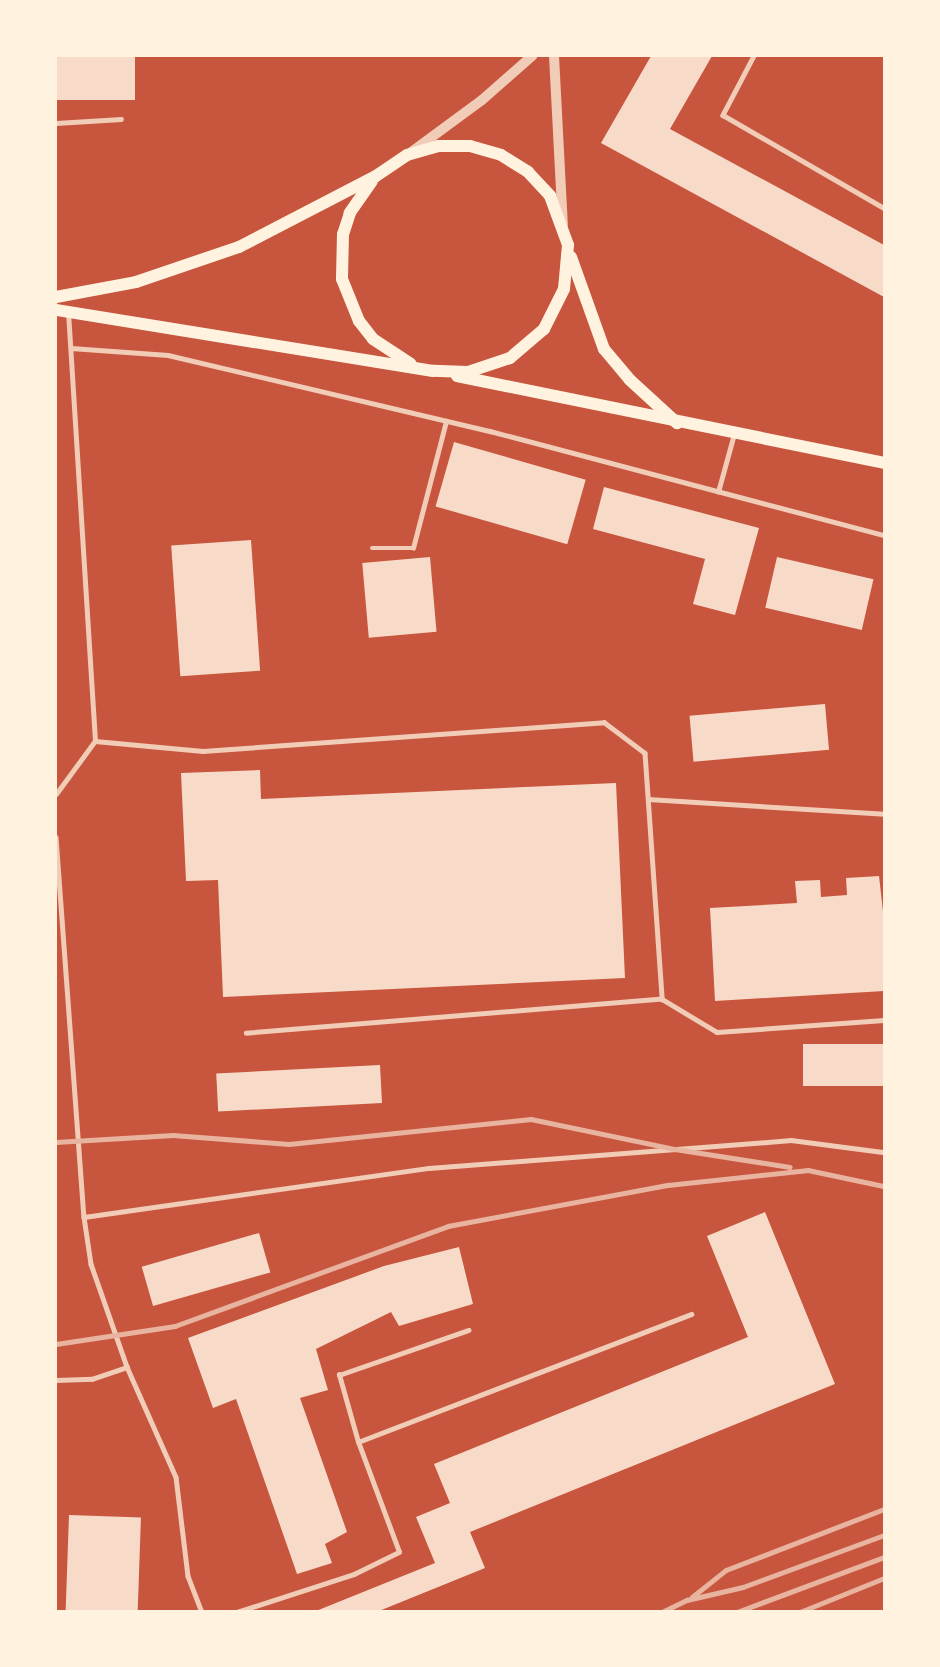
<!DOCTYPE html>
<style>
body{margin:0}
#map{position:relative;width:940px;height:1667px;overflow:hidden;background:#c8553d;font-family:Raleway,sans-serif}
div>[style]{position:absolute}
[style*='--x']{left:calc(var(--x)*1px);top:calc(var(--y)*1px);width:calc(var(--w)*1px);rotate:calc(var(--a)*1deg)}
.building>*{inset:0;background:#f7dbc8;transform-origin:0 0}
.service>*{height:4.5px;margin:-2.25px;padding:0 2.25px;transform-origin:2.25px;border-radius:2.25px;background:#f1ccb7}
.tertiary>*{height:10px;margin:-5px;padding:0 5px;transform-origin:5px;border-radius:5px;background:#f1ccb7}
.secondary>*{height:12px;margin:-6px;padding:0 6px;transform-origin:6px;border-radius:6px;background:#fff3e0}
.rail>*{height:4.5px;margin:-2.25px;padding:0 2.25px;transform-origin:2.25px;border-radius:2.25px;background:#e9b49f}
span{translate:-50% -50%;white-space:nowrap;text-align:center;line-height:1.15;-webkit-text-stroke:5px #fff3e0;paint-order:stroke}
.frame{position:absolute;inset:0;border:57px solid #fff3e0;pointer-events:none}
</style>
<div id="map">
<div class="building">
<i style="left:56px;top:56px;width:79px;height:44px"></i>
<i style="clip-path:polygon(651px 56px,712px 56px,670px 129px,884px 245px,884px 297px,601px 143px)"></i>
<i style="left:454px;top:442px;width:137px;height:67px;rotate:16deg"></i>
<i style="clip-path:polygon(604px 487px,759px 528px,735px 615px,693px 604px,705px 559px,593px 529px)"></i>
<i style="left:251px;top:540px;width:131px;height:80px;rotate:86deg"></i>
<i style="left:430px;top:557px;width:75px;height:68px;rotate:85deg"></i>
<i style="left:777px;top:557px;width:99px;height:52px;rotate:13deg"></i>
<i style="left:825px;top:704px;width:46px;height:136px;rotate:85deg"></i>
<i style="clip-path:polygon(260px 770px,261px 799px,616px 783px,625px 978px,223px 997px,218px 880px,186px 881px,181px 773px)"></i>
<i style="clip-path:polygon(879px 876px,884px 920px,884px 991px,715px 1001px,710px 908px,797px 903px,795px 881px,820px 880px,821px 897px,847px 895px,846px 878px)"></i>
<i style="left:884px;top:1044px;width:42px;height:81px;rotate:90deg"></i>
<i style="left:380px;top:1065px;width:38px;height:164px;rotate:87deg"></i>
<i style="clip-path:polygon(765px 1212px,835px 1384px,470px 1532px,485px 1568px,379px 1611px,316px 1611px,435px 1563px,416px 1517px,450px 1503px,434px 1464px,748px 1337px,707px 1236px)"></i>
<i style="left:259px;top:1233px;width:41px;height:122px;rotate:74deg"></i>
<i style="clip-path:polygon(459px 1247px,473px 1304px,399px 1326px,391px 1312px,316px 1349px,328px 1390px,300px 1398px,347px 1532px,325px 1544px,332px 1563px,297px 1574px,236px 1399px,213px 1408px,188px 1338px,384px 1266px)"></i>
<i style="left:69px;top:1515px;width:72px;height:96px;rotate:2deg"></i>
</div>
<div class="service">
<i style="--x:754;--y:56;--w:67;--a:117.7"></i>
<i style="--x:723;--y:115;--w:186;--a:30"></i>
<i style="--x:56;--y:123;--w:65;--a:-3.5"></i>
<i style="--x:71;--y:348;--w:97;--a:4.1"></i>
<i style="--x:168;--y:355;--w:331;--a:13.3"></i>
<i style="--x:490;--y:431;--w:407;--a:14.8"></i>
<i style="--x:718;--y:492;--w:60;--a:-74.6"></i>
<i style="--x:372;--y:548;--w:41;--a:0"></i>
<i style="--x:413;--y:548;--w:131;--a:-75.4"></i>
<i style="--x:95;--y:741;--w:108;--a:5.3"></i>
<i style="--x:203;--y:751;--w:402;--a:-4.1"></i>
<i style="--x:604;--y:722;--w:51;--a:37.1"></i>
<i style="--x:645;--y:753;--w:247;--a:86"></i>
<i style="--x:662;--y:999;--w:417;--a:175.3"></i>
<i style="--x:56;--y:794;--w:66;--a:-53.7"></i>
<i style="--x:95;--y:741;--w:429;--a:-93.6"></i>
<i style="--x:648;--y:799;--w:236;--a:3.6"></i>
<i style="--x:56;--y:837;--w:381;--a:85.8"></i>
<i style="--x:84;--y:1217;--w:48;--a:81.5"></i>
<i style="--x:91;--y:1264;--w:109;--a:70.7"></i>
<i style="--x:127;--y:1367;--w:120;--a:66"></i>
<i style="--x:176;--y:1477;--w:100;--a:83.1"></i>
<i style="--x:188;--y:1576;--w:39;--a:69"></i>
<i style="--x:662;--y:999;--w:64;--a:31"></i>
<i style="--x:717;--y:1032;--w:167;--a:-4.1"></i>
<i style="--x:84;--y:1217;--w:348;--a:-8.1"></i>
<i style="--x:429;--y:1168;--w:363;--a:-4.4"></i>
<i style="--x:791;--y:1140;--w:94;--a:7.4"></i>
<i style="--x:56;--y:1380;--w:36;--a:-2"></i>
<i style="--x:92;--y:1379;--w:37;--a:-19"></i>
<i style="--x:358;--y:1442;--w:70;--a:-105.8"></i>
<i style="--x:339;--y:1375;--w:137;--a:-19.2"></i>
<i style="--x:237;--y:1612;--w:123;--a:-18"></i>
<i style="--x:354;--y:1574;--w:50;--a:-26.1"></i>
<i style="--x:399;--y:1552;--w:117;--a:-110.4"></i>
<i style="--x:358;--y:1442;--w:357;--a:-21"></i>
</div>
<div class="tertiary">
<i style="--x:554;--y:56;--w:169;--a:87"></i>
<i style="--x:410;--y:153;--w:89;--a:-36.4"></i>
<i style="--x:482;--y:100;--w:67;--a:-41.3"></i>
</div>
<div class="secondary">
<i style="--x:372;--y:181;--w:39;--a:125"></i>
<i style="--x:350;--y:213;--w:22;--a:108"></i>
<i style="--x:343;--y:234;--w:45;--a:91.3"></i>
<i style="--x:342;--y:279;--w:45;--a:68"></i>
<i style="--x:359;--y:321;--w:23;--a:52"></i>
<i style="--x:373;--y:339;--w:45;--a:33.3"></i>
<i style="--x:571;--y:257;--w:98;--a:70.3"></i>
<i style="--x:604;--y:349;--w:40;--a:50"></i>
<i style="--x:630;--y:380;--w:64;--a:42.5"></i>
<i style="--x:56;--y:297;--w:81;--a:-10.6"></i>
<i style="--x:136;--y:282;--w:109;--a:-18.8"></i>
<i style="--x:239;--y:247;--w:154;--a:-27.4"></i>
<i style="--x:376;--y:176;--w:37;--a:-34"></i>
<i style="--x:407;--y:155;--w:32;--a:-16"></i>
<i style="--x:438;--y:146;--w:32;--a:0"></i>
<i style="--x:470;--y:146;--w:32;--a:16"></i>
<i style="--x:501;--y:155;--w:32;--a:32"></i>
<i style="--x:528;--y:172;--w:33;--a:47"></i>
<i style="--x:550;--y:196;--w:52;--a:69.8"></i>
<i style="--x:568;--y:245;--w:44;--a:95.2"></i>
<i style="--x:564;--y:289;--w:45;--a:116.6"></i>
<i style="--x:544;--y:329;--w:45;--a:139.5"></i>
<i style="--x:510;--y:358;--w:44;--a:161.6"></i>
<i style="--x:468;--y:372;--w:35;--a:-178"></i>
<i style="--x:433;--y:371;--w:382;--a:-170.8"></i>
<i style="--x:457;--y:376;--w:436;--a:11.5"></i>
</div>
<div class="rail">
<i style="--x:56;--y:1142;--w:117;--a:-3.4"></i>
<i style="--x:173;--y:1135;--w:116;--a:4.4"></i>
<i style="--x:289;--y:1144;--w:243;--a:-5.9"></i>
<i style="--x:531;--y:1119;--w:147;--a:11.8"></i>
<i style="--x:675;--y:1149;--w:116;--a:8.9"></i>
<i style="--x:56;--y:1344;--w:120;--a:-8.6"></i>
<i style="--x:175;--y:1326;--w:291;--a:-20.1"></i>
<i style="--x:448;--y:1226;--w:224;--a:-10.6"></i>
<i style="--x:668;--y:1185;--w:141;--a:-6.1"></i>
<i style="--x:808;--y:1170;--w:78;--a:11.9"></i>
<i style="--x:692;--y:1597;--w:43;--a:-38.5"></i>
<i style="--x:726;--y:1570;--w:169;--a:-21.1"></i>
<i style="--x:662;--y:1612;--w:28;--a:-26"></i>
<i style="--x:687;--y:1600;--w:57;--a:-13.1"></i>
<i style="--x:743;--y:1587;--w:150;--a:-20.2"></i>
<i style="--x:737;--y:1612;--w:157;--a:-20.5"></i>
<i style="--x:800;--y:1612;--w:91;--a:-22"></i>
</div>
<div class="frame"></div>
</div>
